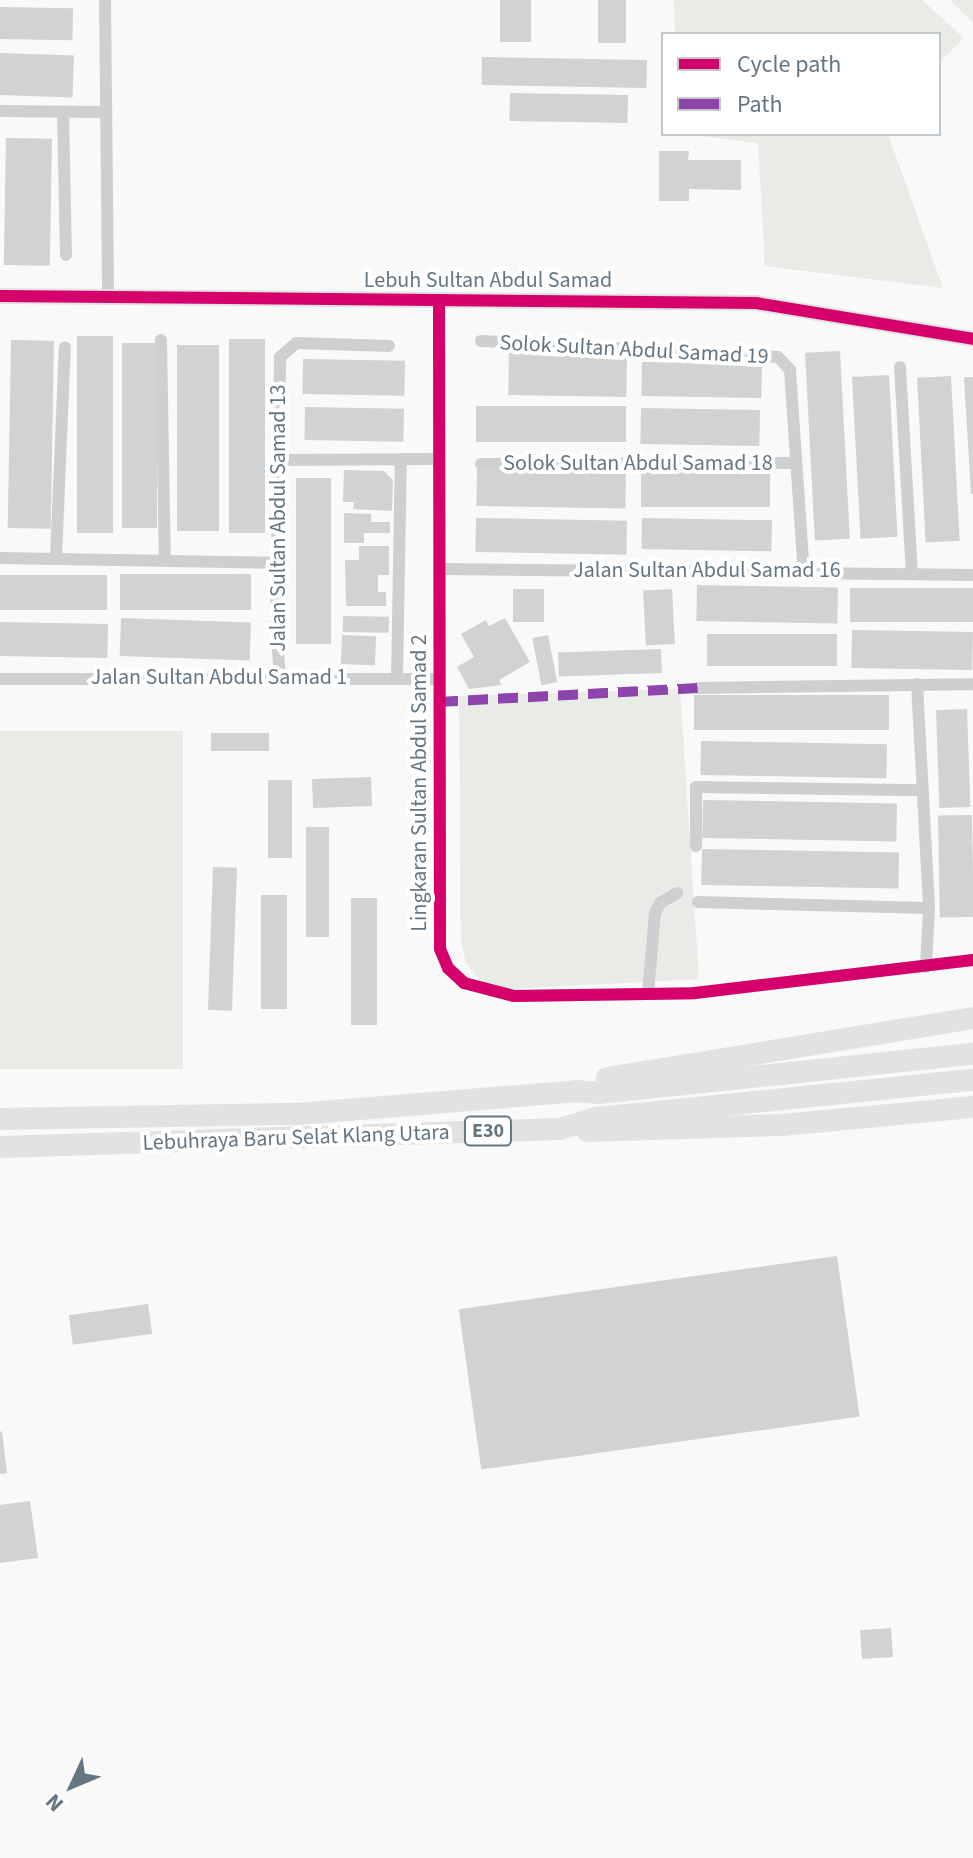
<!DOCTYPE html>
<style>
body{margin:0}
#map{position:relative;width:973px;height:1858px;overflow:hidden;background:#f9f9f9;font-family:"Source Sans 3",sans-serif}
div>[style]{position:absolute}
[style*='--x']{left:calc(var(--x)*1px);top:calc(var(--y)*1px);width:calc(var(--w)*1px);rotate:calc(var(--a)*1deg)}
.green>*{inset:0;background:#e8ebe6;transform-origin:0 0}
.building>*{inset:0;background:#d0d2d3;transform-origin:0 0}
.street>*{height:12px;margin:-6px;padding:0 6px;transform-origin:6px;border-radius:6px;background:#cecfd0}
.secondary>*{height:16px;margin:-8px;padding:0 8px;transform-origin:8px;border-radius:8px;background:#e1e2e2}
.highway>*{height:22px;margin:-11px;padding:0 11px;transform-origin:11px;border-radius:11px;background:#e1e2e2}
.quiet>*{height:10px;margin-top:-5px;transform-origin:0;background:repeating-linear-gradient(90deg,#8e44ad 0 20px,transparent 0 30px)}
.cycleway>*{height:12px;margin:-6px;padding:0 6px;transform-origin:6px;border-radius:6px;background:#d6006c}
span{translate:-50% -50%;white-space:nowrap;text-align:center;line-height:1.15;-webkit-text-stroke:8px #fff;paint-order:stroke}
.shield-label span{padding:2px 6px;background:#fff;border:2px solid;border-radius:6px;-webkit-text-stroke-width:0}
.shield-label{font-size:20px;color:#657683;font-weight:700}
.street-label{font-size:22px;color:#657683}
.legend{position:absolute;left:661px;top:32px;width:280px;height:104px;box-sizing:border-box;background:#fff;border:2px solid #c1c8cd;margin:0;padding:10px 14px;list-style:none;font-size:24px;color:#657683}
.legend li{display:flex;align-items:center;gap:16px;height:40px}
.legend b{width:40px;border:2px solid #c1c8cd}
.north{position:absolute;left:32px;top:1746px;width:80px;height:80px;-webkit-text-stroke:6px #fff;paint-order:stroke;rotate:226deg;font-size:22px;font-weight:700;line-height:32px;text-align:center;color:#657683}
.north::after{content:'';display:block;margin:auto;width:28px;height:36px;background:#657683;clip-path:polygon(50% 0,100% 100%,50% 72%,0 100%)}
</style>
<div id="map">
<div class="green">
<i style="clip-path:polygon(674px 0,922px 0,964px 38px,939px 63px,939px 34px,675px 34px)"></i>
<i style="clip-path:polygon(950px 0,973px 0,973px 23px)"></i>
<i style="clip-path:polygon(685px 134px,888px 134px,943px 288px,765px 266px,758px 143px)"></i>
<i style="clip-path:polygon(680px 689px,699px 979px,506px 989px,480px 981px,466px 963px,461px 942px,459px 696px)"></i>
<i style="left:0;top:731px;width:183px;height:338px"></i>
</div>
<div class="building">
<i style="left:500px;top:0;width:31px;height:42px"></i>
<i style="left:598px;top:0;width:28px;height:43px"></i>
<i style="left:0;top:7px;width:73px;height:32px;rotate:1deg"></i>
<i style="left:0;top:53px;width:74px;height:42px;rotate:2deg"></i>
<i style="left:482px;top:57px;width:165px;height:28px;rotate:1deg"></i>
<i style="left:510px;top:93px;width:118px;height:28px;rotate:1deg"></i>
<i style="left:6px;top:138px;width:46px;height:127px;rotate:1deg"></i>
<i style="clip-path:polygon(659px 151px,689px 151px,688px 160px,741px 160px,741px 190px,689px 189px,689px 201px,659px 201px)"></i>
<i style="left:77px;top:336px;width:36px;height:197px"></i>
<i style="left:229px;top:339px;width:36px;height:194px"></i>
<i style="left:11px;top:340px;width:43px;height:188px;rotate:1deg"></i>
<i style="left:122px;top:343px;width:35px;height:185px"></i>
<i style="left:177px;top:345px;width:42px;height:186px"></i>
<i style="left:840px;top:351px;width:188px;height:35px;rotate:87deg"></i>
<i style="left:509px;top:353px;width:118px;height:42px;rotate:1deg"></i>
<i style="left:303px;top:359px;width:102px;height:35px;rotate:1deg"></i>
<i style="left:642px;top:362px;width:120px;height:34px;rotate:1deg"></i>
<i style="left:889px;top:375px;width:162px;height:37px;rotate:87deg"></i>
<i style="left:951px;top:376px;width:165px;height:34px;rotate:87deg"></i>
<i style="clip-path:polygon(964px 377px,973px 377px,973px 494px,971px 494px)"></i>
<i style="left:476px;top:406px;width:150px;height:36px"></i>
<i style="left:305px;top:407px;width:99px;height:33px;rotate:1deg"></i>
<i style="left:641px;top:408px;width:119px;height:36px;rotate:1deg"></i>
<i style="left:477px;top:469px;width:149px;height:37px;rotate:1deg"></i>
<i style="clip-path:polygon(344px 470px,384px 471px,393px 480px,392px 511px,353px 509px,354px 502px,343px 502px)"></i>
<i style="left:641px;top:472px;width:129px;height:35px"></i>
<i style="left:296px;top:478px;width:35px;height:166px"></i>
<i style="clip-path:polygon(344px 513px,371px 514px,371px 522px,390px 522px,390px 533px,364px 533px,364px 543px,344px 543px)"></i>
<i style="left:476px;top:518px;width:151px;height:34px;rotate:1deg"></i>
<i style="left:642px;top:518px;width:130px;height:31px;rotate:1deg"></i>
<i style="clip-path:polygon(359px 546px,389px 546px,389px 575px,378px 575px,378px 592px,386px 592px,386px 606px,346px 606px,345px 560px,359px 560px)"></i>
<i style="left:120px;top:574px;width:131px;height:36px"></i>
<i style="left:0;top:575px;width:107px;height:35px"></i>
<i style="left:697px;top:585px;width:141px;height:36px;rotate:1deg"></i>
<i style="left:850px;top:588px;width:123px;height:34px"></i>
<i style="left:513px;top:589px;width:31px;height:33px"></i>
<i style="left:672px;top:589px;width:55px;height:29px;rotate:87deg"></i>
<i style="left:343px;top:616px;width:46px;height:16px;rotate:1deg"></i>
<i style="left:121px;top:618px;width:130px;height:38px;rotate:2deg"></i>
<i style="clip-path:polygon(505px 618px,530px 662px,499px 680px,502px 685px,469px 689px,457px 667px,474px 657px,461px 634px,486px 620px,489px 626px)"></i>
<i style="left:0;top:622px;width:108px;height:34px;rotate:1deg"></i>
<i style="left:852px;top:630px;width:121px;height:38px;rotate:1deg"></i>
<i style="left:707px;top:634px;width:130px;height:32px"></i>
<i style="left:342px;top:635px;width:34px;height:29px;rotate:2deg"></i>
<i style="left:548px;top:635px;width:48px;height:16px;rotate:79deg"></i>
<i style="left:661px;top:649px;width:24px;height:103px;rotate:88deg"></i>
<i style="left:694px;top:695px;width:195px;height:35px"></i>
<i style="left:967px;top:709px;width:98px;height:31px;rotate:88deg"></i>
<i style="left:211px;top:733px;width:58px;height:18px"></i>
<i style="left:701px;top:741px;width:186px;height:34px;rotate:1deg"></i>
<i style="left:371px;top:777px;width:29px;height:59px;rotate:88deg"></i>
<i style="left:268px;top:780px;width:24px;height:78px"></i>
<i style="left:703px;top:800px;width:194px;height:38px;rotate:1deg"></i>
<i style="left:972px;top:815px;width:102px;height:34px;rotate:89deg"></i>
<i style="left:306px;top:827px;width:23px;height:110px"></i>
<i style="left:702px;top:849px;width:197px;height:36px;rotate:1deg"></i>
<i style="left:213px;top:867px;width:24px;height:143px;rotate:2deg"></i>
<i style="left:261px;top:895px;width:26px;height:114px"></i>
<i style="left:351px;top:898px;width:26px;height:127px"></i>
<i style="left:837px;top:1256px;width:162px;height:382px;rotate:82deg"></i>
<i style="left:148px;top:1304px;width:30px;height:80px;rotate:82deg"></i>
<i style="clip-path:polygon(2px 1431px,7px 1473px,0 1474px,0 1432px)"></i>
<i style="clip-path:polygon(30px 1501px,38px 1558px,0 1563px,0 1505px)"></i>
<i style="left:891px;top:1628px;width:29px;height:31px;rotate:86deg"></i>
</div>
<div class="street">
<i style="--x:105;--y:0;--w:296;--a:89.4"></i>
<i style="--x:0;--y:111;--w:103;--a:0.6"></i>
<i style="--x:63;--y:113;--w:142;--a:88.8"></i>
<i style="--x:439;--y:302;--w:647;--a:89.91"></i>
<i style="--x:440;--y:949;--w:21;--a:67"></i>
<i style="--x:448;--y:968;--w:22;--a:43"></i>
<i style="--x:464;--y:983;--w:52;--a:14.6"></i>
<i style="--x:514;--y:996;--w:181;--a:-0.9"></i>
<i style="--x:695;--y:993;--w:280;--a:-6.8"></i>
<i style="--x:161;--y:340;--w:219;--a:89"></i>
<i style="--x:481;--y:341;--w:297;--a:3.1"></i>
<i style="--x:778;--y:357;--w:18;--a:47"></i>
<i style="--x:790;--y:370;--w:203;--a:86.1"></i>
<i style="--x:900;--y:367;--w:206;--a:86.7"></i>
<i style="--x:280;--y:460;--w:156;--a:-0.4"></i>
<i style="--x:481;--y:464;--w:315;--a:-0.2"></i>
<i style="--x:0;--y:558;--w:278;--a:1"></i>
<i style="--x:56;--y:558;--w:211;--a:-87.6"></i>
<i style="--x:440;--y:569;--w:533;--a:0.64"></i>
<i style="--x:0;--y:679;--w:437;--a:0"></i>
<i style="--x:280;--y:679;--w:58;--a:-93.9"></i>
<i style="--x:276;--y:621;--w:264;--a:-89.1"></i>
<i style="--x:280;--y:357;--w:21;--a:-41"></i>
<i style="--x:296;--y:343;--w:93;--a:1.8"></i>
<i style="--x:397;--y:679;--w:219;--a:-89"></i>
<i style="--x:917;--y:684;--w:224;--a:86.9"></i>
<i style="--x:929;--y:908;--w:59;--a:92.9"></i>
<i style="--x:698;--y:688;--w:275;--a:-0.8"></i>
<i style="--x:696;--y:846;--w:59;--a:-90"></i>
<i style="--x:696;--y:787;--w:226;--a:0.8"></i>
<i style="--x:698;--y:902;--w:231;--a:1.5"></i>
<i style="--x:648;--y:993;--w:80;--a:-85"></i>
<i style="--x:655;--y:913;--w:11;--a:-63"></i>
<i style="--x:660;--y:903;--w:20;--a:-30"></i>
</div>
<div class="secondary">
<i style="--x:0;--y:296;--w:756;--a:0.53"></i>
<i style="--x:756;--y:303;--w:220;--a:9.4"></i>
</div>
<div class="highway">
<i style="--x:607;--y:1078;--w:371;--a:-9.3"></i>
<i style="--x:0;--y:1119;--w:299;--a:-1"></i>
<i style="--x:299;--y:1114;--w:278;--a:-4.7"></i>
<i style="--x:576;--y:1091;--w:23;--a:5"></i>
<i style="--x:599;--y:1093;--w:376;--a:-6"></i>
<i style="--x:587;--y:1131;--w:195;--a:-1.8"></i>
<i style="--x:782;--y:1125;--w:192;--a:-5.4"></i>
<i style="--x:0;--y:1147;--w:560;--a:-1.84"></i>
<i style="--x:560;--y:1129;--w:39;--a:-17"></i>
<i style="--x:597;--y:1118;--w:378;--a:-5.8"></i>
</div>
<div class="quiet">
<i style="--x:438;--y:702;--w:260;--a:-3.1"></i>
</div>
<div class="cycleway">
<i style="--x:0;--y:296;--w:756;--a:0.53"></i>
<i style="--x:756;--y:303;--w:220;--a:9.4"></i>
<i style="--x:439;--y:302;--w:647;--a:89.91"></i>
<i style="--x:440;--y:949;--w:21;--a:67"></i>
<i style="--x:448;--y:968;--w:22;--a:43"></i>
<i style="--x:464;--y:983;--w:52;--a:14.6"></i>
<i style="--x:514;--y:996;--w:181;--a:-0.9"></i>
<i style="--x:695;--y:993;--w:280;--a:-6.8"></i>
</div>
<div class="shield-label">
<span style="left:488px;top:1131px">E30</span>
</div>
<div class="street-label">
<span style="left:488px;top:281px">Lebuh Sultan Abdul Samad</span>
<span style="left:634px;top:350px;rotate:3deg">Solok Sultan Abdul Samad 19</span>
<span style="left:638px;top:464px">Solok Sultan Abdul Samad 18</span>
<span style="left:279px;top:518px;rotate:-90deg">Jalan Sultan Abdul Samad 13</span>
<span style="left:707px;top:571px">Jalan Sultan Abdul Samad 16</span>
<span style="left:219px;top:678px">Jalan Sultan Abdul Samad 1</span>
<span style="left:420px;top:783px;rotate:-90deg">Lingkaran Sultan Abdul Samad 2</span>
<span style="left:296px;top:1138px;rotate:-2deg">Lebuhraya Baru Selat Klang Utara</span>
</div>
<ul class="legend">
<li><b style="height:10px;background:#d6006c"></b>Cycle path</li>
<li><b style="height:10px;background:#8e44ad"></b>Path</li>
</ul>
<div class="north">N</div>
</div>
